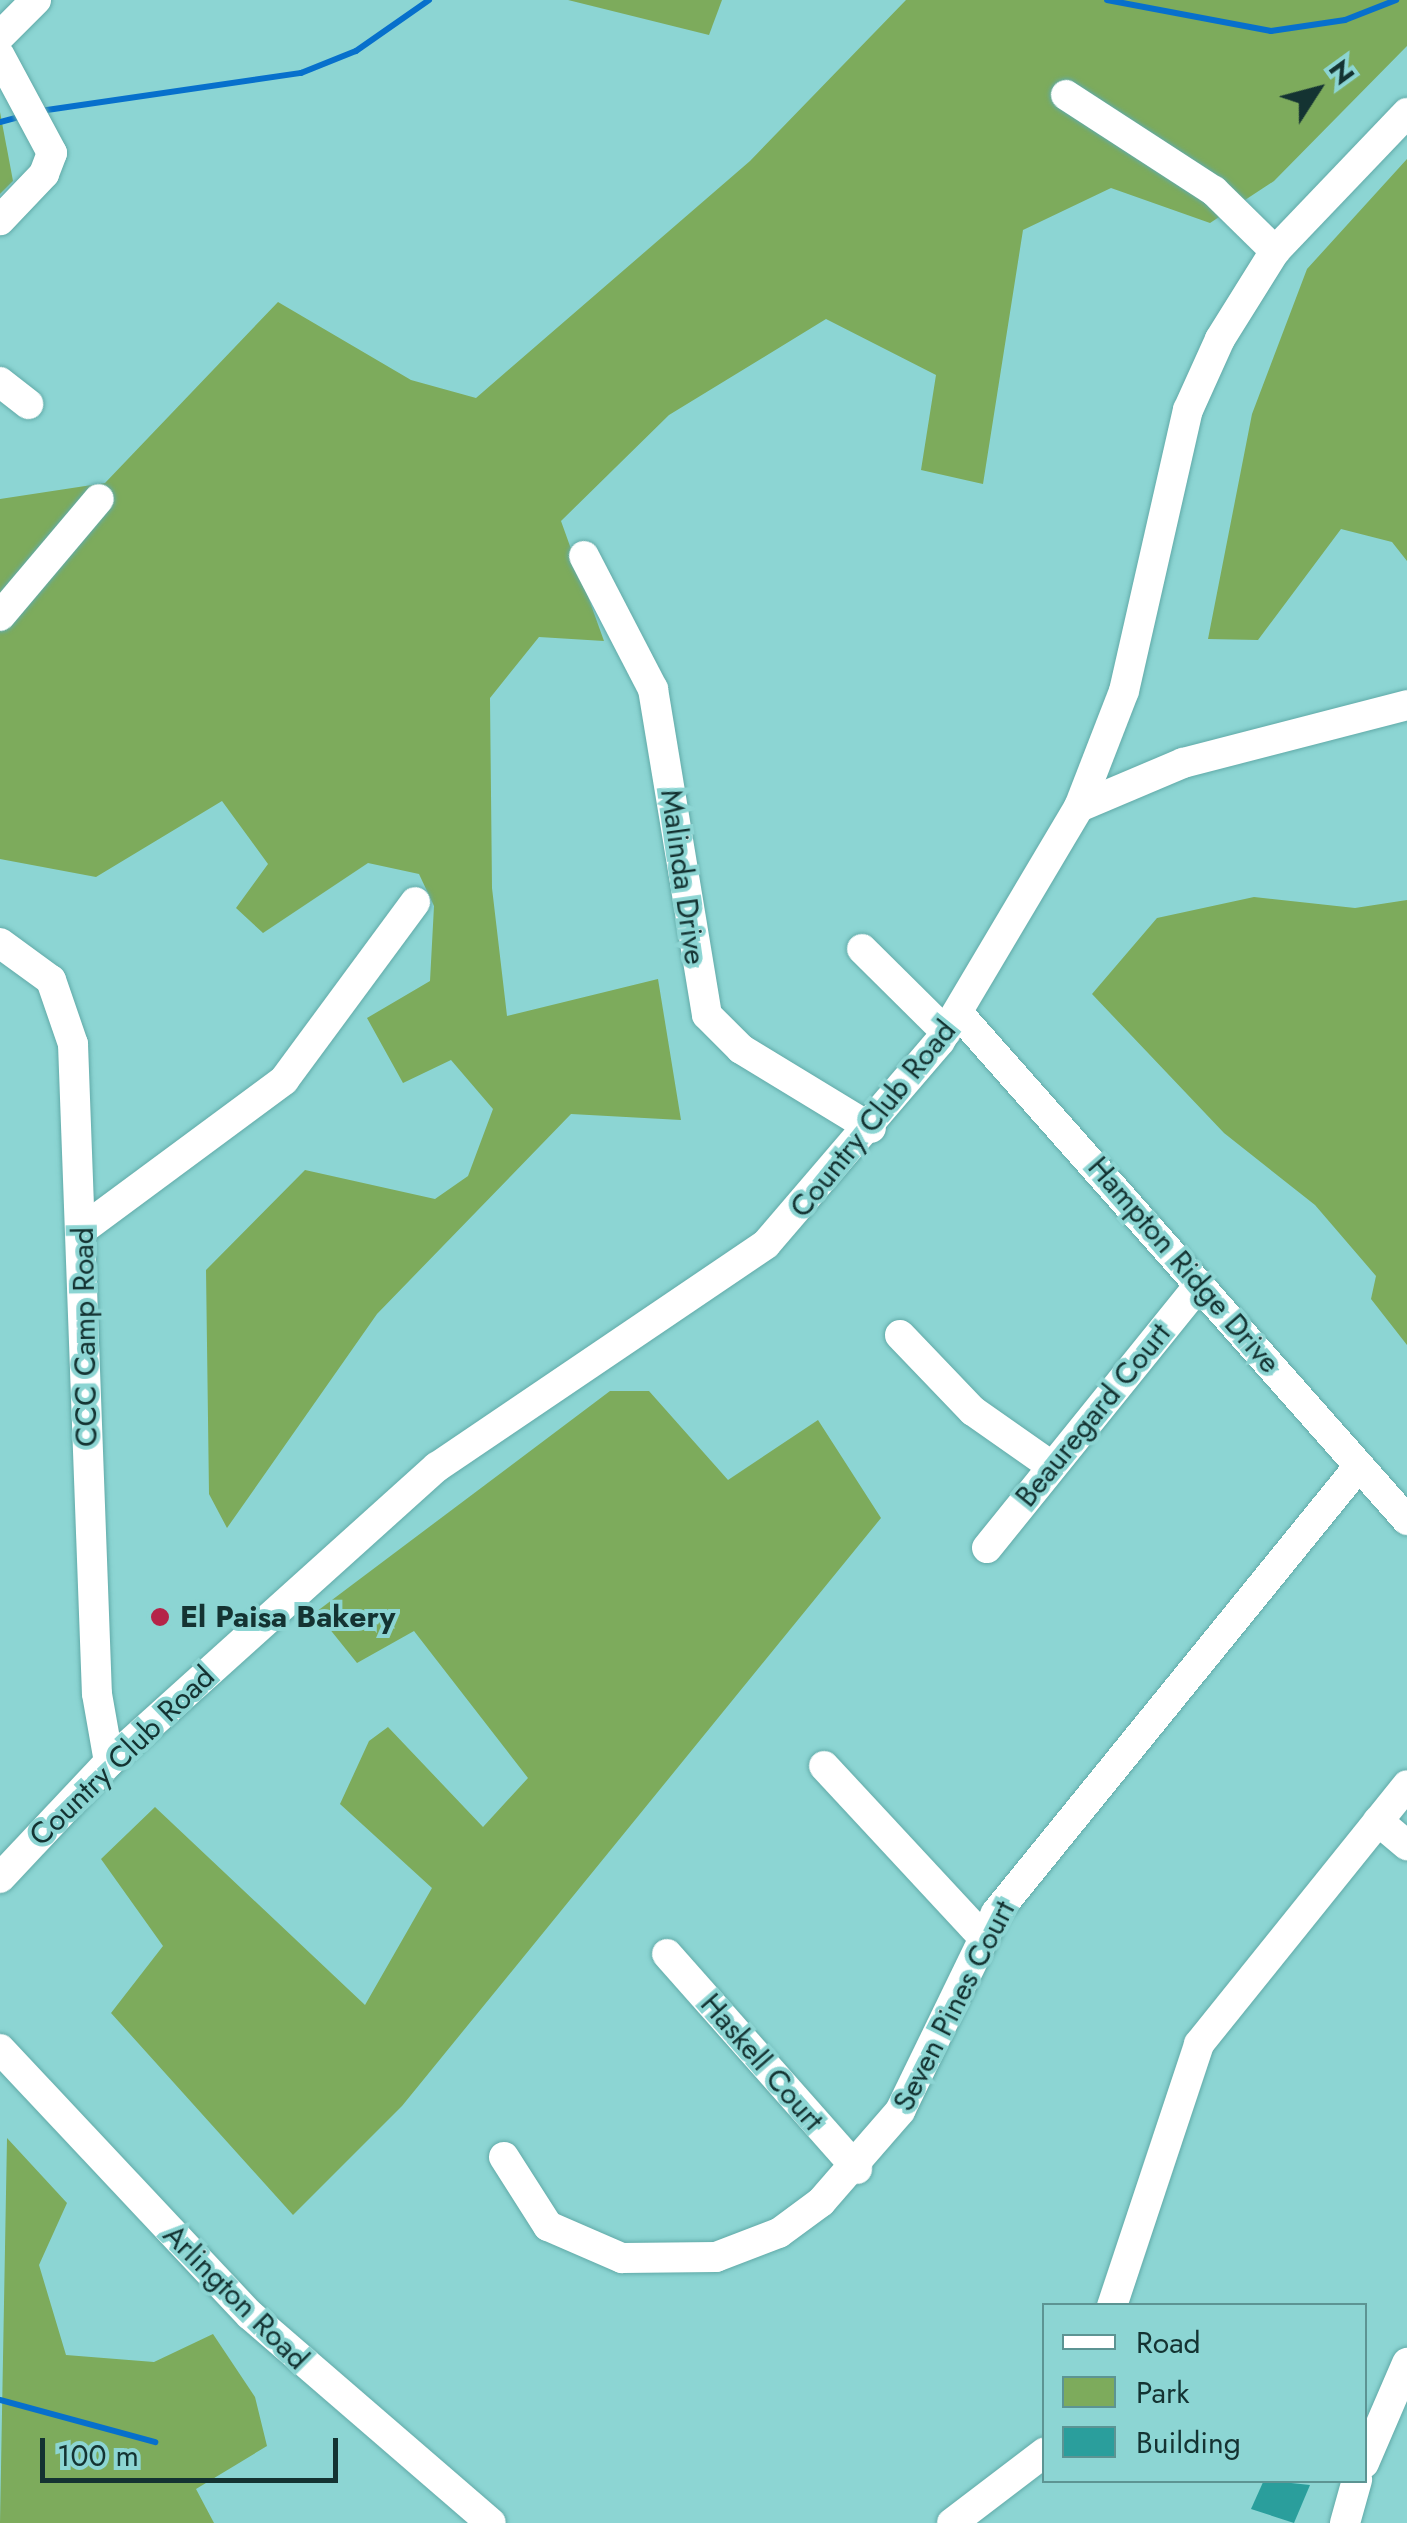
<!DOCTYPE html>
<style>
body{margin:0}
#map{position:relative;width:1407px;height:2523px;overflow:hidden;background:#8cd5d3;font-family:Jost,sans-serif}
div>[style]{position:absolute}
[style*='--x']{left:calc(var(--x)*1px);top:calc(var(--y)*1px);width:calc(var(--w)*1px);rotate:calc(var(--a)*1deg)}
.green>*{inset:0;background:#7dab5c}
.stream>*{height:6px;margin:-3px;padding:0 3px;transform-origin:3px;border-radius:3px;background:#0770cc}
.building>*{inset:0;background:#2a9e9c}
.roads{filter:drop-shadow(0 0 2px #61aaa8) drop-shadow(0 0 2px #61aaa8)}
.minor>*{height:30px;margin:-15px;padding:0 15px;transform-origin:15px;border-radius:15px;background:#fff}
.dots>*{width:28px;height:28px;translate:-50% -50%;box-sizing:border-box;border:5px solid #8cd5d3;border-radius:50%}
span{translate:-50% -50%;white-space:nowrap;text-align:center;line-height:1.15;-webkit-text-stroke:8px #8cd5d3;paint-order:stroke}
.street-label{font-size:30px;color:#143332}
.poi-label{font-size:30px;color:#143332;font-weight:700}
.left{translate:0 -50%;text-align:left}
.legend{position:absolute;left:1042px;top:2303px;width:325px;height:180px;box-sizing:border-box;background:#8cd5d3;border:2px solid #5c9493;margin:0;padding:12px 18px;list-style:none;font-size:30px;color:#143332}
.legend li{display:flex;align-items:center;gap:20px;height:50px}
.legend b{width:50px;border:2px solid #5c9493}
.north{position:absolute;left:1267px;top:40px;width:100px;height:100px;-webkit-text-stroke:8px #8cd5d3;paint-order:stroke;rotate:54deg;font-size:28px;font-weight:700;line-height:40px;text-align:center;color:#143332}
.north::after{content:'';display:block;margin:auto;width:35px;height:45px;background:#143332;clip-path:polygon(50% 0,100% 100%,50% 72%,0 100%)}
.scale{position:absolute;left:40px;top:2438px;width:298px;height:45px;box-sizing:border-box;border:5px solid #143332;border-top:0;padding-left:12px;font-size:30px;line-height:35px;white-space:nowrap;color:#143332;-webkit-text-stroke:8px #8cd5d3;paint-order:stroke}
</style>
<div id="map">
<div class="green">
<i style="clip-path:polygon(568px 0,722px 0,709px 35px)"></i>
<i style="clip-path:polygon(906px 0,1407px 0,1407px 46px,1274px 181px,1210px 223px,1111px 188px,1023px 230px,983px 484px,921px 470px,936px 375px,826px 319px,669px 415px,561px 521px,604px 641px,539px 637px,490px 698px,492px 888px,507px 1016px,658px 979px,681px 1120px,571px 1114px,377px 1314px,227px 1528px,209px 1494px,206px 1270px,305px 1170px,435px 1199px,468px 1176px,493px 1109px,451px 1060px,403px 1083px,367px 1018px,430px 981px,434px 906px,419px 874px,368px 863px,263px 933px,236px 908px,268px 864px,222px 801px,96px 877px,0 859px,0 499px,105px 483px,278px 302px,411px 380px,476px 398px,750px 161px)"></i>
<i style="clip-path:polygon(0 112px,13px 181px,0 194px)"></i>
<i style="clip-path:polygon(1407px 159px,1407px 561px,1392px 542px,1341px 529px,1258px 640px,1208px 639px,1252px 414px,1307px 269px)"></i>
<i style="clip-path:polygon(1254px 897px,1355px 908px,1407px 900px,1407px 1345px,1371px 1299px,1376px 1276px,1315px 1205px,1224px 1133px,1092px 994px,1157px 918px)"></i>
<i style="clip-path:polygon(610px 1391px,649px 1391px,728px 1480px,818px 1420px,881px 1518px,402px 2106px,293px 2215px,111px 2013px,163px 1946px,101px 1859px,155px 1807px,365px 2005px,432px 1888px,340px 1804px,369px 1741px,388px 1727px,483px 1827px,528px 1778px,414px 1631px,357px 1663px,316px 1612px)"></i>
<i style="clip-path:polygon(7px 2138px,67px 2203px,39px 2265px,66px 2355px,154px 2362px,213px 2334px,255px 2397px,267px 2446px,196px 2489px,214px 2523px,0 2523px)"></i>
</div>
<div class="stream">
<i style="--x:1107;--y:0;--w:167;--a:10.7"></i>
<i style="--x:1271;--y:31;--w:75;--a:-8.5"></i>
<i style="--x:1345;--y:20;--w:55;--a:-21.4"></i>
<i style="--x:40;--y:111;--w:264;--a:-8.3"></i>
<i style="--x:301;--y:73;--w:59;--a:-21.8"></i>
<i style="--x:356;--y:51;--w:89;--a:-34.9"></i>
<i style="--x:0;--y:122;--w:24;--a:-15"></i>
<i style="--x:0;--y:2400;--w:161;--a:15.2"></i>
</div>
<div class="building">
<i style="clip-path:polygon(1264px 2480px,1310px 2485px,1294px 2523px,1251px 2509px)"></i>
</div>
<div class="roads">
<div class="minor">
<i style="--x:0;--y:36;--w:51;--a:-45"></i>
<i style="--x:0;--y:56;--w:110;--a:61.8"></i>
<i style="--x:52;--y:153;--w:22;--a:111"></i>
<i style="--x:44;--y:174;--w:64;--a:133.7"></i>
<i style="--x:1066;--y:95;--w:176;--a:33"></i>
<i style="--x:1214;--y:191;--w:86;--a:44.5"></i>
<i style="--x:0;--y:382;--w:36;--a:38"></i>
<i style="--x:584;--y:556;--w:150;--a:62.6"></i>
<i style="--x:653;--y:689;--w:330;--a:80.6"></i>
<i style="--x:707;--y:1015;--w:48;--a:45"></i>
<i style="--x:741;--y:1049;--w:152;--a:31.3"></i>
<i style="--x:0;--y:616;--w:153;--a:-49.8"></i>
<i style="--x:1079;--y:807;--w:113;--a:-22.9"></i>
<i style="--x:1183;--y:763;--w:231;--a:-14.5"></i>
<i style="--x:0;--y:943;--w:63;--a:36"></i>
<i style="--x:51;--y:980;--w:68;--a:71"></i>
<i style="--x:73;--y:1044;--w:650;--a:87.89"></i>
<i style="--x:97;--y:1694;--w:69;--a:80"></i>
<i style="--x:862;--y:949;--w:118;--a:44.7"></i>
<i style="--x:959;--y:1014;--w:676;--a:48.48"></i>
<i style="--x:83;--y:1229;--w:250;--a:-36.5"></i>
<i style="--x:284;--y:1080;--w:221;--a:-53.6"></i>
<i style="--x:900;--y:1335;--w:105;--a:46.2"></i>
<i style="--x:973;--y:1411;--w:94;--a:35"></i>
<i style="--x:987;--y:1548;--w:339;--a:-51.1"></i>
<i style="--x:824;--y:1766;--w:233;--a:47.1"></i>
<i style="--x:1378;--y:1821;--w:38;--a:40"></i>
<i style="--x:0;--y:1878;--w:159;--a:-46.8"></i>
<i style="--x:109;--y:1762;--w:441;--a:-42"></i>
<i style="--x:437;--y:1467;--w:397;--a:-34.1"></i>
<i style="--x:766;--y:1244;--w:267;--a:-49.4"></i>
<i style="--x:940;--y:1041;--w:272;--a:-59.3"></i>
<i style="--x:1079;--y:807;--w:124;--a:-68.8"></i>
<i style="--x:1124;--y:691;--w:288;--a:-77.2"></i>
<i style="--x:1188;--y:410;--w:78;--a:-65.7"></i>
<i style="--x:1220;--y:339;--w:104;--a:-58"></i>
<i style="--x:1275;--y:251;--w:191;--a:-46.3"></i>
<i style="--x:667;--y:1954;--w:287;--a:48.5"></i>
<i style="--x:0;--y:2049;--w:365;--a:46.8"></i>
<i style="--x:250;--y:2315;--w:318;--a:40.8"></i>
<i style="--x:504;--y:2157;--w:82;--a:57.5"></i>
<i style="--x:548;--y:2226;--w:81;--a:23.4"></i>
<i style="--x:622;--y:2258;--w:94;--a:-0.6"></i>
<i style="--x:716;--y:2257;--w:67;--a:-20.9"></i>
<i style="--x:779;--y:2233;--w:52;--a:-36.4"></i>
<i style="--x:821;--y:2202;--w:121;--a:-49"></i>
<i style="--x:900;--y:2111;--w:220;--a:-64.1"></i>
<i style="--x:996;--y:1913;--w:576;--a:-50.92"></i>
<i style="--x:1112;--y:2306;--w:276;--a:-71.6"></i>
<i style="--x:1199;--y:2044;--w:332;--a:-51.2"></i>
<i style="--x:1364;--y:2463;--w:109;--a:-66.7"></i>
<i style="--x:952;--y:2523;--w:116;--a:-37.3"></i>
<i style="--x:1345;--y:2523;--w:45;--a:-74.4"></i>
</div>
</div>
<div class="dots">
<i style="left:160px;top:1617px;background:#b52448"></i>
</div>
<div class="street-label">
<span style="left:683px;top:877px;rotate:82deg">Malinda Drive</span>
<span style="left:873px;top:1119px;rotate:-51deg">Country Club Road</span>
<span style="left:1184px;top:1265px;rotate:49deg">Hampton Ridge Drive</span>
<span style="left:85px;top:1337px;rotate:-91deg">CCC Camp Road</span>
<span style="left:1093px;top:1415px;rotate:-51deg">Beauregard Court</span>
<span style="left:122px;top:1756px;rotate:-44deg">Country Club Road</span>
<span style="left:954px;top:2006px;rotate:-63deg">Seven Pines Court</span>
<span style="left:762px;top:2062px;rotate:49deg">Haskell Court</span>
<span style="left:236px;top:2297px;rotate:45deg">Arlington Road</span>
</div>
<div class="poi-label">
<span class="left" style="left:180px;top:1617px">El Paisa Bakery</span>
</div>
<ul class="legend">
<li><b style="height:12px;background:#fff"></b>Road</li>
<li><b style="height:28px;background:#7dab5c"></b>Park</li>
<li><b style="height:28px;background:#2a9e9c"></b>Building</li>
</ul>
<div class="north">N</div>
<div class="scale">100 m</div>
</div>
